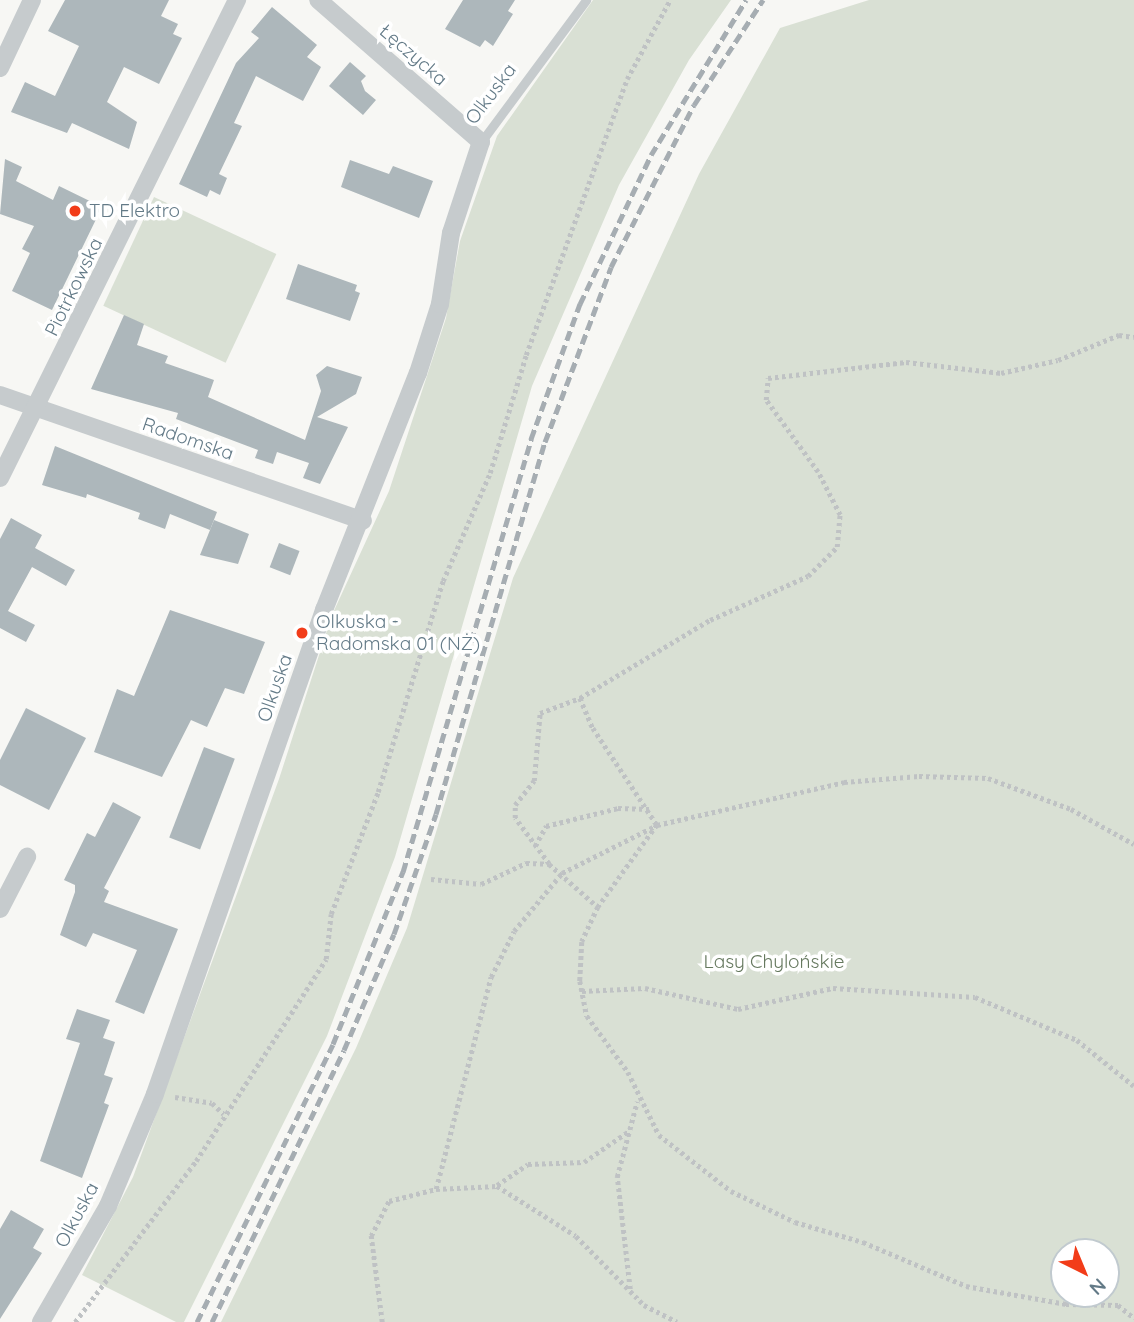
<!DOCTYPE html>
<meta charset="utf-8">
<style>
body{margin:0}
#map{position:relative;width:1134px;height:1322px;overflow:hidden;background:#f7f7f4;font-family:Quicksand,sans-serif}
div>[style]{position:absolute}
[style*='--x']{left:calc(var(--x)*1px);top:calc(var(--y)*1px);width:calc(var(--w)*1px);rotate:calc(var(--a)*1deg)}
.green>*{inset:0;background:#d9e0d4;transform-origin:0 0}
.building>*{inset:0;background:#adb7bb;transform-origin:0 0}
.path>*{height:4.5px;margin-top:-2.25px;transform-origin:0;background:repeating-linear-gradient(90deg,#bfc2c4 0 3.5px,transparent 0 7px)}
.lane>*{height:9px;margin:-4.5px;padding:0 4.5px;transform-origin:4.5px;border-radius:4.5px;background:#c6cbcd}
.street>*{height:18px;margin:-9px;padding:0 9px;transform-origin:9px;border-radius:9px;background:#c6cbcd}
.rail>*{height:5px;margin-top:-2.5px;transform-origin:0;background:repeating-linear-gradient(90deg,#a6adb2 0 10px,transparent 0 15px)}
.dots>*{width:19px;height:19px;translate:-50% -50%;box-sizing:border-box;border:4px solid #fff;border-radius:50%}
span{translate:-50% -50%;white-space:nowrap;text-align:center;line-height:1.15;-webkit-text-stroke:7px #fff;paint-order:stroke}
.street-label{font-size:19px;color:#637a87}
.poi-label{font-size:19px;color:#637a87}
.left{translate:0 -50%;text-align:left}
.park-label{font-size:19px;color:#66795f}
.north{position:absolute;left:1050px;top:1238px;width:70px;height:70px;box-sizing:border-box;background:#fff;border:2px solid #c1cacf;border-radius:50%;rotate:137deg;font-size:19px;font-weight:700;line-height:28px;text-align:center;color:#637a87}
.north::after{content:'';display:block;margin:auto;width:24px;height:32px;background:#f23c19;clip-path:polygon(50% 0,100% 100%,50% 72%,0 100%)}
</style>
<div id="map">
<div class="green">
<i style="clip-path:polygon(593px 0,731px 0,689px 60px,619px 185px,532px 386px,395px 857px,327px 1036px,184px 1322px,176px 1322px,82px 1275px,133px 1177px,279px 779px,332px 615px,389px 491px,446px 318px,460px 241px,497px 136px)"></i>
<i style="clip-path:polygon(evenodd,869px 0,1134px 0,1134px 1322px,221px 1322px,356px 1048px,407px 928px,513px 578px,699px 174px,780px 28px,869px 0,1064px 1252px,1106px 1252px,1106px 1294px,1064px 1294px,1064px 1252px)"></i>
<i style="left:154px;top:197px;width:135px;height:120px;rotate:25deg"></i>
</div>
<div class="building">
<i style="clip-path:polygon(65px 0,169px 0,161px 16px,178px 24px,173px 34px,182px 38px,159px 84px,124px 67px,107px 102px,137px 122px,129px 149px,72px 123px,67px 133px,11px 112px,25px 82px,55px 96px,79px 46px,48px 31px)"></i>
<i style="clip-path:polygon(463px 0,515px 0,508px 11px,513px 14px,493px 46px,485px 40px,480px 47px,445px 29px)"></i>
<i style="clip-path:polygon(272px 7px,317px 45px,307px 57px,321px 67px,303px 101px,256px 76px,234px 123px,242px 126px,219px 174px,227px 178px,220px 195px,210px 190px,207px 197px,179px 184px,236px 63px,259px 38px,251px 32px)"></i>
<i style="clip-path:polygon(350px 62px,366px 76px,361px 81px,365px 91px,376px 100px,363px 115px,329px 86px)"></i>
<i style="clip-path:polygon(5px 159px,22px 167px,16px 181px,53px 200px,59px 186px,102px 207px,52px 310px,12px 291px,30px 253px,22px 249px,34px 226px,0 214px)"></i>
<i style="clip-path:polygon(350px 160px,389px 174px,393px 166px,433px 181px,419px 218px,341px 187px)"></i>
<i style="clip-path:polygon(298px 264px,357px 285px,355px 291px,360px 293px,350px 321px,286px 299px)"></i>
<i style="clip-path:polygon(124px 315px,144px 324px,137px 345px,168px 356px,165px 363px,214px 380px,208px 397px,305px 440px,321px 391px,316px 375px,327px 366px,362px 377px,356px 394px,317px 417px,348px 427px,320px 484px,303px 478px,309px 463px,277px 452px,273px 464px,255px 458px,258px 450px,176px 419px,178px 413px,91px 389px)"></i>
<i style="clip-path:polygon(55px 446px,217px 512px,210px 530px,170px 514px,165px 529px,138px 519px,140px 513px,87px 494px,86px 498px,42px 485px)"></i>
<i style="clip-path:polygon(11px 518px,42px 535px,35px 548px,75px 570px,66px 586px,32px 567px,8px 611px,35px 625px,26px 642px,0 628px,0 539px)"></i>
<i style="clip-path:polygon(214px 520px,249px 534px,238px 564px,200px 555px)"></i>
<i style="left:279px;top:543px;width:22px;height:26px;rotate:21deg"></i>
<i style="clip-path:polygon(170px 610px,265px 642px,244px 694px,225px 688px,207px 727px,191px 720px,162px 777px,94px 752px,117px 689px,134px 696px)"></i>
<i style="clip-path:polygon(26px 708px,86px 738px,49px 810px,0 785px,0 760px)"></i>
<i style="left:204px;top:747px;width:33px;height:97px;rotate:21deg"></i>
<i style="clip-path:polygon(113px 802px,141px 817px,104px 888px,109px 891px,104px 902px,178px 929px,144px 1014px,115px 1002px,137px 950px,93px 933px,86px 947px,60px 935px,75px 892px,75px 885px,64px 880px,87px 833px,95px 837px)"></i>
<i style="clip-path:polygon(77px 1009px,110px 1020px,103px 1038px,115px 1042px,104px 1075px,113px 1078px,104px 1103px,109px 1105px,82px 1178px,40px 1161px,80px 1043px,66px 1039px)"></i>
<i style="clip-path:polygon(11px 1210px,44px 1229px,33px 1248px,42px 1253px,0 1319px,0 1229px)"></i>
</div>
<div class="path">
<i style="--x:580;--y:698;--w:33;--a:67"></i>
<i style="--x:593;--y:728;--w:116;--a:56.6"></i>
<i style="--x:657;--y:825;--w:101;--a:125.7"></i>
<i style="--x:598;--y:907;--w:38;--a:115"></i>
<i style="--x:582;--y:942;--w:39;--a:93"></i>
<i style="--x:580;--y:981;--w:36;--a:79"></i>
<i style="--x:587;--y:1016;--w:69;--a:53.8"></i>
<i style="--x:628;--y:1072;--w:70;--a:63.8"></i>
<i style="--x:659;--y:1135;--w:91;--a:37.9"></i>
<i style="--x:731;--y:1191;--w:71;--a:25.8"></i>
<i style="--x:795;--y:1222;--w:71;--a:16.4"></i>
<i style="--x:863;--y:1242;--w:112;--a:23.1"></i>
<i style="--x:966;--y:1286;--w:102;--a:10.2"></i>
<i style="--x:1066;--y:1304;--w:52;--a:1.1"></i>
<i style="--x:1118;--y:1305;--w:21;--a:39"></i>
<i style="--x:535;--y:846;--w:23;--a:-61"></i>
<i style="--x:546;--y:826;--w:74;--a:-14"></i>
<i style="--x:618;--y:808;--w:31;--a:2"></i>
<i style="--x:549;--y:864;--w:57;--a:-126.5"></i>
<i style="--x:515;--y:818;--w:13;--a:-90"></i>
<i style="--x:515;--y:805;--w:31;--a:-52"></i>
<i style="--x:534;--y:781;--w:68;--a:-85"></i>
<i style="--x:540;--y:713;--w:43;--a:-20.6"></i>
<i style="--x:580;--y:698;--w:152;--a:-31"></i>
<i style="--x:710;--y:620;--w:107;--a:-24.2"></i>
<i style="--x:808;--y:576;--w:41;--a:-45"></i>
<i style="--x:837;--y:547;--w:32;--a:-85"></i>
<i style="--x:840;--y:515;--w:48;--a:-117.1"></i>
<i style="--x:818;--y:472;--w:89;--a:-125.8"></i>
<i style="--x:766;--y:400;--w:22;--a:-85"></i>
<i style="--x:768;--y:378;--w:139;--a:-6.6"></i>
<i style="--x:906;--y:362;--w:96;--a:6.6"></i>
<i style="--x:1001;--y:373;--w:58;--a:-12.8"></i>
<i style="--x:1058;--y:360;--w:66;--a:-22.3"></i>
<i style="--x:1119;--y:335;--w:15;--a:8"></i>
<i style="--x:431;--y:879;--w:50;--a:5.7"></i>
<i style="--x:481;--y:884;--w:50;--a:-25"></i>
<i style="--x:526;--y:863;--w:23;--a:2"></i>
<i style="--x:549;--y:864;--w:65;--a:41.3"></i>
<i style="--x:582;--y:991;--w:63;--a:-2.7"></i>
<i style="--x:645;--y:988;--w:95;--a:12.7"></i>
<i style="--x:738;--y:1009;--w:97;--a:-12.5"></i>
<i style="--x:833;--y:988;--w:142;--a:3.6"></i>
<i style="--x:975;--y:997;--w:111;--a:22.9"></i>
<i style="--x:1077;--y:1040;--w:73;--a:38.9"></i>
<i style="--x:175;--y:1097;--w:37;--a:9"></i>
<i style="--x:212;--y:1103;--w:16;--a:43"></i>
<i style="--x:497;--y:1185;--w:37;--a:-34"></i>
<i style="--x:528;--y:1164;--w:56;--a:-2"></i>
<i style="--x:584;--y:1162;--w:55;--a:-34.6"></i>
<i style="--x:436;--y:1189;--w:61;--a:-2.8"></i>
<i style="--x:497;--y:1186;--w:93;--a:32.3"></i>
<i style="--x:576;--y:1236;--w:97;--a:45.4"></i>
<i style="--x:644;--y:1305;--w:37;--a:27"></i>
<i style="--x:630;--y:1289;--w:113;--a:-96.6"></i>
<i style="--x:617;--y:1177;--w:78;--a:-75.1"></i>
<i style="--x:75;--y:1322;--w:201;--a:-53.1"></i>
<i style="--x:196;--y:1161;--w:240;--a:-57.2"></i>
<i style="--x:326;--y:959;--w:45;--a:-83.7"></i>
<i style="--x:331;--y:914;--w:131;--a:-68.9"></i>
<i style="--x:378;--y:792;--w:221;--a:-72.9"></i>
<i style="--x:443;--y:581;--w:118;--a:-66.5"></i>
<i style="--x:490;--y:473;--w:123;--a:-73"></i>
<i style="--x:526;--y:355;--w:294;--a:-69.9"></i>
<i style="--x:627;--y:79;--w:90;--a:-61.4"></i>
<i style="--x:382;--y:1322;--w:87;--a:-97.3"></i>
<i style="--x:371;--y:1236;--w:39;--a:-63"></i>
<i style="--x:389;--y:1201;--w:49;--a:-14.3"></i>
<i style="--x:436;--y:1189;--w:219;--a:-75.5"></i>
<i style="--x:491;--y:977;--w:51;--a:-63.4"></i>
<i style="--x:514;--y:931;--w:75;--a:-50.4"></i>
<i style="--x:562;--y:873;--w:106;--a:-26.8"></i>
<i style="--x:657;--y:825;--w:192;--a:-12.9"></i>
<i style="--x:844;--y:782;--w:75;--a:-4.6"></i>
<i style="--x:919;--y:776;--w:69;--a:1.7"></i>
<i style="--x:988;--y:778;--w:89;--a:20.5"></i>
<i style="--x:1071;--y:809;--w:72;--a:29.1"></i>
</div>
<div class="lane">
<i style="--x:481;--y:142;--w:177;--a:-53.5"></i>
</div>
<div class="street">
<i style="--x:0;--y:68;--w:75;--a:-64.8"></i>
<i style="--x:0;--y:395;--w:384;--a:19.1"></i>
<i style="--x:0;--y:478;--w:534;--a:-63.63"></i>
<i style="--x:0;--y:909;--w:59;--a:-62.6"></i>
<i style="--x:41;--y:1322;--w:134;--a:-60"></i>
<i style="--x:108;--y:1206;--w:121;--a:-67.2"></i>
<i style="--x:155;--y:1094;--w:513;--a:-70.75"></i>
<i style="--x:324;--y:610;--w:255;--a:-68.4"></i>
<i style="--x:418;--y:373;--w:72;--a:-72.3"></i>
<i style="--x:440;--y:304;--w:72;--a:-81.2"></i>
<i style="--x:451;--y:233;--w:96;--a:-71.8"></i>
<i style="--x:481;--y:142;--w:216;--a:-138.9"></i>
</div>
<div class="rail">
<i style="--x:197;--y:1322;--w:309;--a:-63.9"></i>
<i style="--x:333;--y:1044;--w:186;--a:-67.9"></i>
<i style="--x:403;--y:872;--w:452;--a:-73.5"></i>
<i style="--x:531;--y:439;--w:144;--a:-70.1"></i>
<i style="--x:580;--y:304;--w:165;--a:-64.5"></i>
<i style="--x:651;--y:155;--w:182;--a:-58.5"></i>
<i style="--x:212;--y:1322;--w:302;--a:-64.1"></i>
<i style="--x:344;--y:1050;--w:126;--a:-66.7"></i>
<i style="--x:394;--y:934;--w:127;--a:-70.7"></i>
<i style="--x:436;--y:814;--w:388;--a:-73.7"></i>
<i style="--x:545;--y:442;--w:187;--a:-69.3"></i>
<i style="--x:611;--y:267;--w:182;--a:-62.9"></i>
<i style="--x:694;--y:105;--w:126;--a:-56.7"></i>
</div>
<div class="dots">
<i style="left:75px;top:211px;background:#f23c19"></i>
<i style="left:302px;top:633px;background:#f23c19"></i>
</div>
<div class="street-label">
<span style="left:413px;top:55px;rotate:41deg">Łęczycka</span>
<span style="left:491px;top:94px;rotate:-53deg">Olkuska</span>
<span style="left:74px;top:287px;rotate:-64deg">Piotrkowska</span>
<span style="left:188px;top:439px;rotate:19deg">Radomska</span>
<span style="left:275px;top:688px;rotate:-71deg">Olkuska</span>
<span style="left:77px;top:1215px;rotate:-62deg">Olkuska</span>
</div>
<div class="poi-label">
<span class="left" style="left:89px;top:211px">TD Elektro</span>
<span class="left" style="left:316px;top:633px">Olkuska -<br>Radomska 01 (NŻ)</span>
</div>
<div class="park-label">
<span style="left:774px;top:962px">Lasy Chylońskie</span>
</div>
<div class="north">N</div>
</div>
